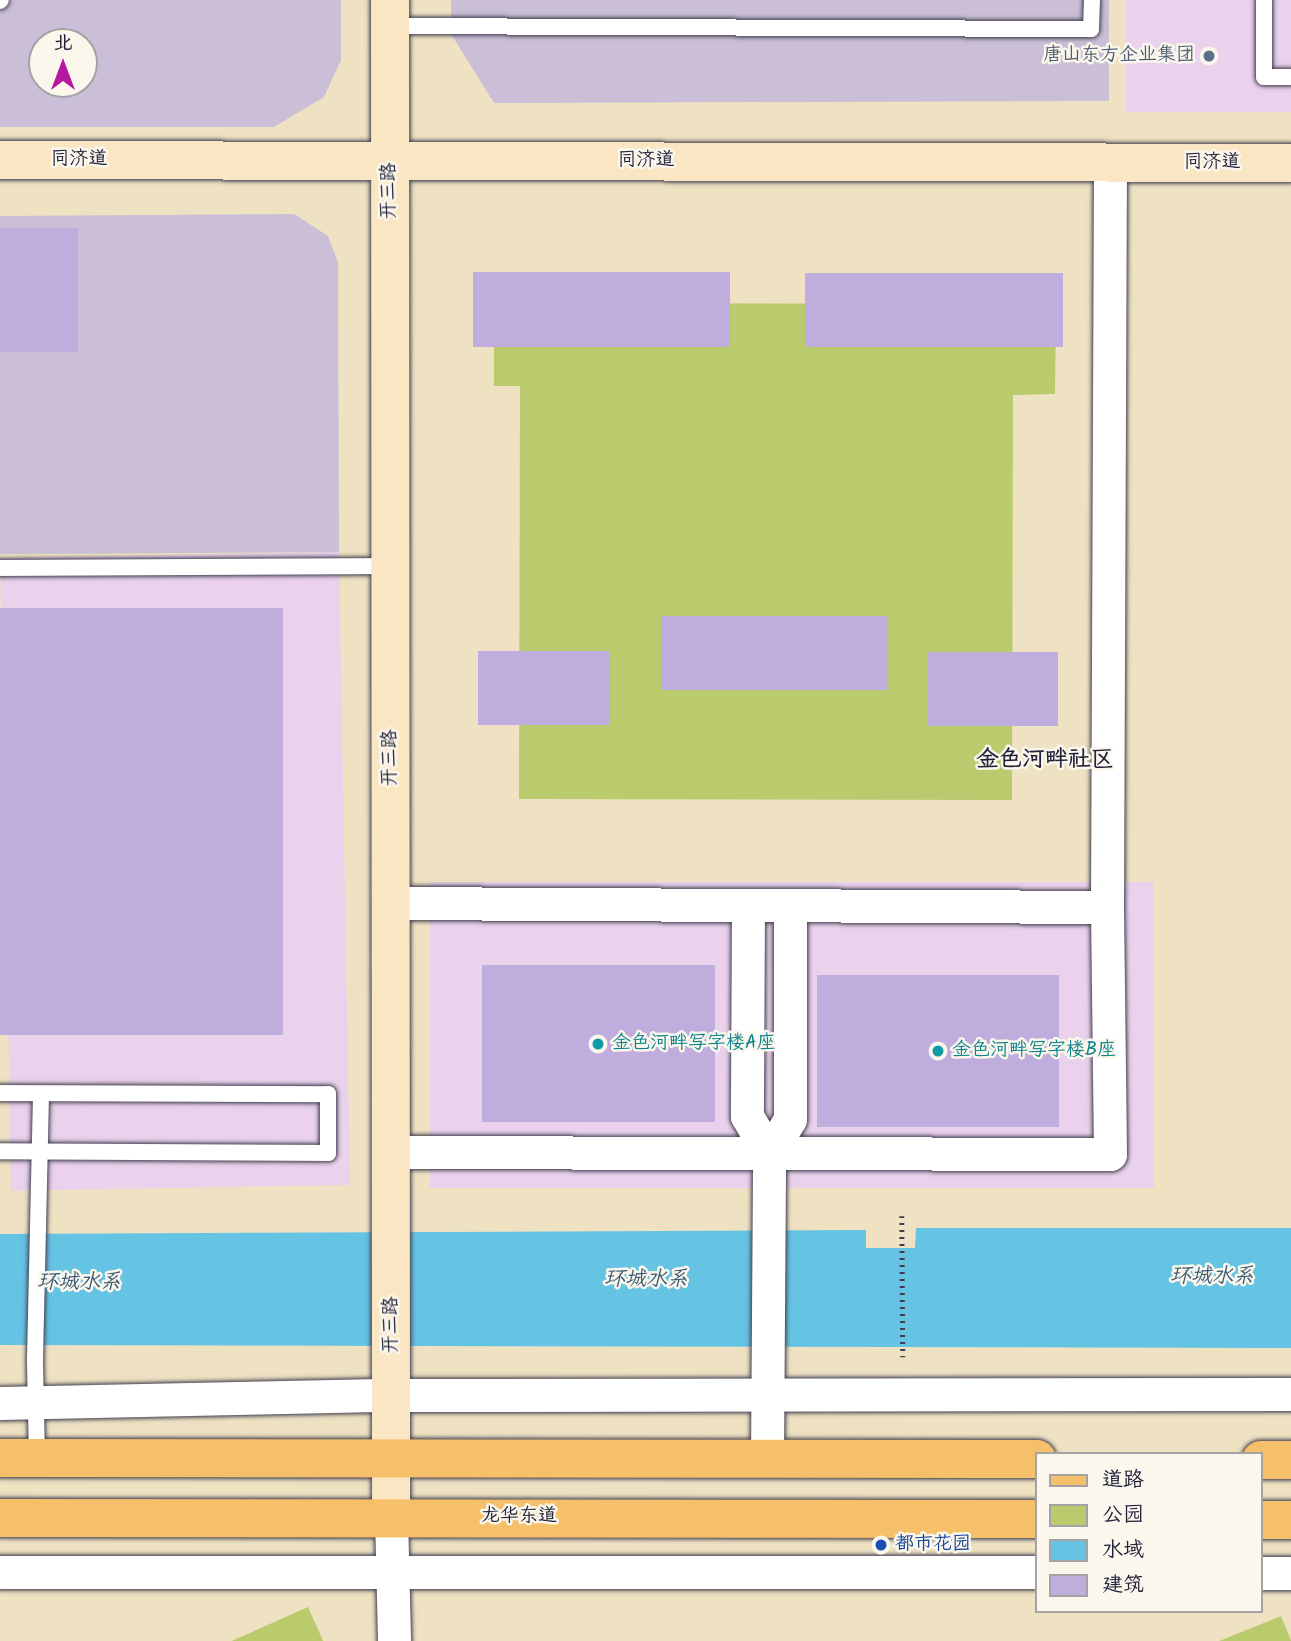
<!DOCTYPE html>
<meta charset="utf-8">
<style>
body{margin:0}
#map{position:relative;width:1291px;height:1641px;overflow:hidden;background:#eee2c3;font-family:Kalam,"LXGW WenKai TC",sans-serif}
div>[style]{position:absolute}
[style*='--x']{left:calc(var(--x)*1px);top:calc(var(--y)*1px);width:calc(var(--w)*1px);rotate:calc(var(--a)*1deg)}
.built>*{inset:0;background:#ead1ec;transform-origin:0 0}
.industrial>*{inset:0;background:#cabfd6}
.green>*{inset:0;background:#bacb6e;transform-origin:0 0}
.water>*{inset:0;background:#65c3e4}
.building>*{inset:0;background:#beaddd;transform-origin:0 0}
.path>*{height:4.5px;margin-top:-2.25px;transform-origin:0;background:repeating-linear-gradient(90deg,#413f4f 0 2px,transparent 0 7px)}
.roads{filter:drop-shadow(0 0 2px #413f4f) drop-shadow(0 0 2px #413f4f)}
.lane>*{height:16px;margin:-8px;padding:0 8px;transform-origin:8px;border-radius:8px;background:#fff}
.street>*{height:33px;margin:-16.5px;padding:0 16.5px;transform-origin:16.5px;border-radius:16.5px;background:#fff}
.secondary>*{height:38px;margin:-19px;padding:0 19px;transform-origin:19px;border-radius:19px;background:#fbe6c4}
.primary>*{height:38px;margin:-19px;padding:0 19px;transform-origin:19px;border-radius:19px;background:#f6c06b}
.dots>*{width:19px;height:19px;translate:-50% -50%;box-sizing:border-box;border:4px solid #fbf7ec;border-radius:50%}
span{translate:-50% -50%;white-space:nowrap;text-align:center;line-height:1.15;-webkit-text-stroke:5px #fbf7ec;paint-order:stroke}
.service-label{font-size:19px;color:#4e5e75}
.right{translate:-100% -50%;text-align:right}
.street-label{font-size:19px;color:#22223b}
.culture-label{font-size:19px;color:#0d838f}
.left{translate:0 -50%;text-align:left}
.transit-label{font-size:19px;color:#164399}
.water-label{font-size:21px;color:#395a76;font-style:italic}
.quarter-label{font-size:23px;color:#22223b;font-weight:700}
.legend{position:absolute;left:1035px;top:1452px;width:228px;height:161px;box-sizing:border-box;background:#fbf7ec;border:2px solid #a4a2a5;margin:0;padding:9px 12px;list-style:none;font-size:21px;color:#22223b}
.legend li{display:flex;align-items:center;gap:14px;height:35px}
.legend b{width:35px;border:2px solid #a4a2a5}
.north{position:absolute;left:28px;top:28px;width:70px;height:70px;box-sizing:border-box;background:#fbf7ec;border:2px solid #a4a2a5;border-radius:50%;rotate:0deg;font-size:19px;font-weight:700;line-height:28px;text-align:center;color:#22223b}
.north::after{content:'';display:block;margin:auto;width:24px;height:32px;background:#b5179e;clip-path:polygon(50% 0,100% 100%,50% 72%,0 100%)}
</style>
<div id="map">
<div class="built">
<i style="left:1126px;top:0;width:165px;height:112px"></i>
<i style="left:339px;top:552px;width:633px;height:339px;rotate:89deg"></i>
<i style="left:1154px;top:882px;width:306px;height:724px;rotate:90deg"></i>
</div>
<div class="industrial">
<i style="clip-path:polygon(evenodd,0 0,341px 0,341px 60px,324px 97px,274px 127px,0 127px,0 0,42px 42px,84px 42px,84px 84px,42px 84px,42px 42px)"></i>
<i style="clip-path:polygon(451px 0,1109px 0,1109px 101px,494px 103px,451px 34px)"></i>
<i style="clip-path:polygon(294px 214px,328px 236px,338px 262px,339px 552px,0 554px,0 216px)"></i>
</div>
<div class="green">
<i style="clip-path:polygon(494px 303px,1056px 304px,1055px 394px,1013px 395px,1012px 800px,519px 799px,520px 386px,494px 386px)"></i>
<i style="left:308px;top:1607px;width:37px;height:308px;rotate:66deg"></i>
<i style="left:1281px;top:1616px;width:27px;height:841px;rotate:68deg"></i>
</div>
<div class="water">
<i style="clip-path:polygon(916px 1228px,1291px 1228px,1291px 1348px,0 1345px,0 1234px,866px 1230px,866px 1248px,915px 1248px)"></i>
</div>
<div class="building">
<i style="left:0;top:228px;width:78px;height:124px"></i>
<i style="left:473px;top:272px;width:257px;height:75px"></i>
<i style="left:805px;top:273px;width:258px;height:74px"></i>
<i style="left:283px;top:608px;width:427px;height:283px;rotate:90deg"></i>
<i style="left:661px;top:616px;width:226px;height:74px"></i>
<i style="left:478px;top:651px;width:132px;height:74px"></i>
<i style="left:927px;top:652px;width:131px;height:74px"></i>
<i style="left:482px;top:965px;width:233px;height:157px"></i>
<i style="left:817px;top:975px;width:242px;height:152px"></i>
</div>
<div class="path">
<i style="--x:902;--y:1216;--w:141;--a:89.6"></i>
</div>
<div class="roads">
<div class="lane">
<i style="--x:1264;--y:0;--w:77;--a:90"></i>
<i style="--x:1264;--y:77;--w:27;--a:0"></i>
<i style="--x:0;--y:1;--w:1;--a:-45"></i>
<i style="--x:390;--y:26;--w:701;--a:0.25"></i>
<i style="--x:1091;--y:29;--w:29;--a:-88"></i>
<i style="--x:0;--y:568;--w:391;--a:-0.3"></i>
<i style="--x:0;--y:1093;--w:328;--a:0.2"></i>
<i style="--x:328;--y:1094;--w:59;--a:90"></i>
<i style="--x:328;--y:1153;--w:328;--a:-179.7"></i>
<i style="--x:37;--y:1458;--w:99;--a:-91.2"></i>
<i style="--x:35;--y:1359;--w:265;--a:-88.7"></i>
</div>
<div class="street">
<i style="--x:391;--y:903;--w:716;--a:0.32"></i>
<i style="--x:748;--y:905;--w:211;--a:90.3"></i>
<i style="--x:747;--y:1116;--w:44;--a:59.9"></i>
<i style="--x:392;--y:1152;--w:718;--a:0.16"></i>
<i style="--x:1110;--y:1154;--w:247;--a:-90.7"></i>
<i style="--x:1107;--y:907;--w:744;--a:-89.77"></i>
<i style="--x:0;--y:1403;--w:391;--a:-1.2"></i>
<i style="--x:391;--y:1395;--w:900;--a:-0.06"></i>
<i style="--x:767;--y:1458;--w:304;--a:-89.6"></i>
<i style="--x:769;--y:1154;--w:41;--a:-59"></i>
<i style="--x:790;--y:1119;--w:213;--a:-90"></i>
<i style="--x:391;--y:1516;--w:125;--a:88.6"></i>
<i style="--x:0;--y:1572;--w:1037;--a:0"></i>
<i style="--x:1261;--y:1573;--w:30;--a:0"></i>
</div>
<div class="secondary">
<i style="--x:390;--y:0;--w:1516;--a:89.96"></i>
<i style="--x:0;--y:160;--w:1291;--a:0.13"></i>
</div>
<div class="primary">
<i style="--x:0;--y:1458;--w:1037;--a:0.06"></i>
<i style="--x:1261;--y:1460;--w:30;--a:0"></i>
<i style="--x:0;--y:1518;--w:1037;--a:0.06"></i>
<i style="--x:1261;--y:1520;--w:30;--a:0"></i>
</div>
</div>
<div class="dots">
<i style="left:1209px;top:56px;background:#5c6f8a"></i>
<i style="left:598px;top:1044px;background:#0f9aa8"></i>
<i style="left:938px;top:1051px;background:#0f9aa8"></i>
<i style="left:881px;top:1545px;background:#1a4fb4"></i>
</div>
<div class="service-label">
<span class="right" style="left:1195px;top:56px">唐山东方企业集团</span>
</div>
<div class="street-label">
<span style="left:79px;top:160px">同济道</span>
<span style="left:646px;top:161px">同济道</span>
<span style="left:1212px;top:163px">同济道</span>
<span style="left:390px;top:191px;rotate:-90deg">开三路</span>
<span style="left:391px;top:758px;rotate:-90deg">开三路</span>
<span style="left:392px;top:1325px;rotate:-90deg">开三路</span>
<span style="left:519px;top:1517px">龙华东道</span>
</div>
<div class="culture-label">
<span class="left" style="left:612px;top:1044px">金色河畔写字楼A座</span>
<span class="left" style="left:952px;top:1051px">金色河畔写字楼B座</span>
</div>
<div class="transit-label">
<span class="left" style="left:895px;top:1545px">都市花园</span>
</div>
<div class="water-label">
<span style="left:1212px;top:1277px">环城水系</span>
<span style="left:646px;top:1280px">环城水系</span>
<span style="left:79px;top:1283px">环城水系</span>
</div>
<div class="quarter-label">
<span style="left:1045px;top:760px">金色河畔社区</span>
</div>
<ul class="legend">
<li><b style="height:9px;background:#f6c06b"></b>道路</li>
<li><b style="height:19px;background:#bacb6e"></b>公园</li>
<li><b style="height:19px;background:#65c3e4"></b>水域</li>
<li><b style="height:19px;background:#beaddd"></b>建筑</li>
</ul>
<div class="north">北</div>
</div>
